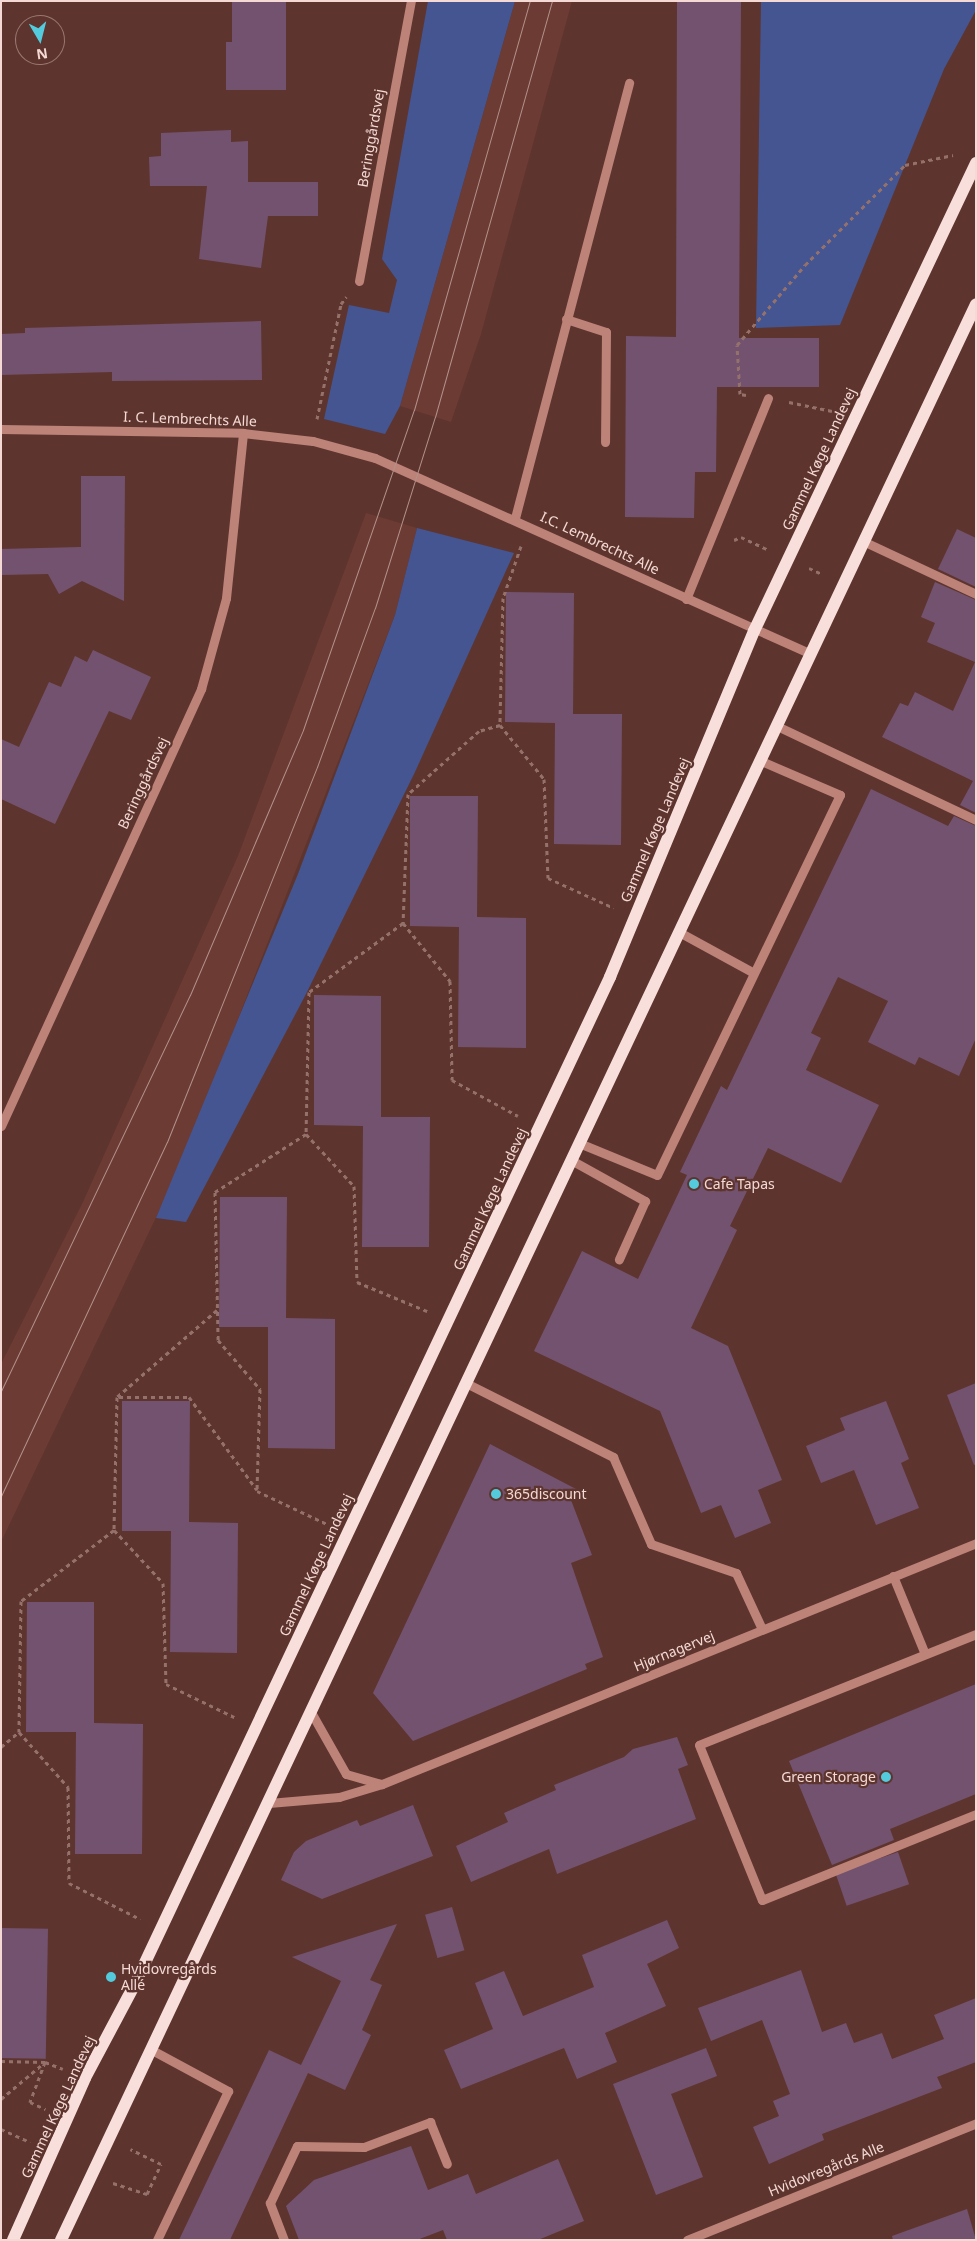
<!DOCTYPE html>
<meta charset="utf-8">
<style>
body{margin:0}
#map{position:relative;width:977px;height:2241px;overflow:hidden;background:#5e352e;font-family:"Noto Sans",sans-serif}
div>[style]{position:absolute}
[style*='--x']{left:calc(var(--x)*1px);top:calc(var(--y)*1px);width:calc(var(--w)*1px);rotate:calc(var(--a)*1deg)}
.built>*{inset:0;background:#6c3b33}
.green>*{inset:0;background:#445591}
.building>*{inset:0;background:#73526f;transform-origin:0 0}
.path>*{height:3px;margin-top:-1.5px;transform-origin:0;background:repeating-linear-gradient(90deg,#95716b 0 4px,transparent 0 8px)}
.minor>*{height:9px;margin:-4.5px;padding:0 4.5px;transform-origin:4.5px;border-radius:4.5px;background:#bd8379}
.major>*{height:12px;margin:-6px;padding:0 6px;transform-origin:6px;border-radius:6px;background:#f8dfdb}
.tram>*{height:1px;margin:-0.5px;padding:0 0.5px;transform-origin:0.5px;border-radius:0.5px;background:#b2918b}
.dots>*{width:14px;height:14px;translate:-50% -50%;box-sizing:border-box;border:2px solid #5e352e;border-radius:50%}
span{translate:-50% -50%;white-space:nowrap;text-align:center;line-height:1.15;-webkit-text-stroke:4.5px #5e352e;paint-order:stroke}
.street-label{font-size:14px;color:#f4d9d5}
.poi-label{font-size:14px;color:#f4d9d5}
.left{translate:0 -50%;text-align:left}
.right{translate:-100% -50%;text-align:right}
.frame{position:absolute;inset:0;border:2px solid #f4d9d5;pointer-events:none}
.north{position:absolute;left:15px;top:15px;width:50px;height:50px;box-sizing:border-box;background:#5e352e;border:1px solid #9a7771;border-radius:50%;rotate:172deg;font-size:14px;font-weight:700;line-height:20px;text-align:center;color:#f4d9d5}
.north::after{content:'';display:block;margin:auto;width:18px;height:22px;background:#54cadd;clip-path:polygon(50% 0,100% 100%,50% 72%,0 100%)}
</style>
<div id="map">
<div class="built">
<i style="clip-path:polygon(515px 1px,572px 1px,481px 334px,451px 422px,400px 406px)"></i>
<i style="clip-path:polygon(366px 513px,417px 528px,395px 615px,182px 1163px,1px 1542px,1px 1364px,83px 1202px,238px 856px)"></i>
</div>
<div class="green">
<i style="clip-path:polygon(428px 1px,515px 1px,400px 406px,385px 434px,324px 419px,349px 305px,389px 313px,397px 280px,382px 259px)"></i>
<i style="clip-path:polygon(761px 1px,976px 1px,976px 10px,944px 69px,840px 325px,756px 328px)"></i>
<i style="clip-path:polygon(417px 528px,514px 553px,415px 772px,306px 994px,186px 1222px,156px 1218px,298px 874px,395px 615px)"></i>
</div>
<div class="building">
<i style="clip-path:polygon(232px 1px,286px 1px,286px 90px,226px 90px,226px 42px,232px 42px)"></i>
<i style="clip-path:polygon(677px 1px,741px 1px,739px 338px,819px 338px,819px 387px,717px 387px,716px 472px,695px 472px,694px 518px,625px 517px,626px 336px,676px 337px)"></i>
<i style="clip-path:polygon(231px 130px,231px 142px,248px 141px,248px 182px,318px 182px,318px 216px,268px 216px,261px 268px,199px 259px,207px 186px,150px 186px,149px 157px,161px 156px,161px 133px)"></i>
<i style="clip-path:polygon(261px 321px,262px 380px,112px 381px,112px 372px,1px 375px,1px 334px,25px 333px,25px 328px)"></i>
<i style="clip-path:polygon(81px 476px,125px 476px,124px 601px,82px 581px,59px 594px,48px 574px,1px 575px,1px 549px,81px 547px)"></i>
<i style="clip-path:polygon(957px 529px,976px 538px,976px 587px,938px 569px)"></i>
<i style="clip-path:polygon(935px 582px,976px 600px,976px 813px,960px 805px,973px 781px,882px 737px,900px 703px,908px 706px,915px 692px,953px 711px,975px 662px,927px 642px,935px 623px,921px 617px)"></i>
<i style="clip-path:polygon(506px 592px,574px 593px,573px 714px,622px 714px,621px 845px,554px 844px,555px 723px,505px 722px)"></i>
<i style="clip-path:polygon(93px 650px,151px 677px,131px 720px,109px 711px,55px 824px,1px 799px,1px 739px,19px 747px,49px 682px,61px 687px,75px 656px,87px 662px)"></i>
<i style="clip-path:polygon(871px 789px,948px 826px,954px 816px,976px 826px,976px 1038px,959px 1076px,919px 1057px,915px 1065px,868px 1042px,888px 1001px,838px 977px,811px 1033px,821px 1038px,806px 1070px,879px 1105px,841px 1183px,768px 1148px,730px 1226px,737px 1230px,691px 1328px,728px 1346px,782px 1480px,758px 1490px,771px 1523px,735px 1538px,721px 1505px,701px 1513px,660px 1411px,534px 1351px,582px 1251px,638px 1279px,687px 1175px,680px 1172px,721px 1086px,727px 1090px)"></i>
<i style="clip-path:polygon(410px 796px,478px 796px,477px 917px,526px 918px,526px 1048px,458px 1047px,459px 927px,410px 926px)"></i>
<i style="clip-path:polygon(314px 995px,381px 996px,381px 1117px,430px 1117px,429px 1247px,362px 1247px,363px 1126px,314px 1125px)"></i>
<i style="clip-path:polygon(220px 1197px,287px 1197px,286px 1318px,335px 1319px,335px 1449px,268px 1448px,268px 1327px,219px 1327px)"></i>
<i style="clip-path:polygon(976px 1383px,976px 1464px,974px 1465px,947px 1395px)"></i>
<i style="clip-path:polygon(122px 1401px,190px 1401px,189px 1522px,238px 1523px,237px 1653px,170px 1652px,171px 1531px,122px 1531px)"></i>
<i style="clip-path:polygon(886px 1401px,909px 1459px,901px 1463px,919px 1508px,876px 1525px,854px 1470px,821px 1483px,806px 1446px,845px 1430px,840px 1418px)"></i>
<i style="clip-path:polygon(490px 1444px,576px 1489px,571px 1500px,592px 1555px,571px 1563px,603px 1657px,585px 1664px,587px 1669px,413px 1741px,373px 1693px)"></i>
<i style="clip-path:polygon(27px 1602px,94px 1602px,94px 1723px,143px 1724px,142px 1854px,75px 1854px,76px 1732px,26px 1732px)"></i>
<i style="clip-path:polygon(976px 1684px,976px 1794px,890px 1829px,894px 1840px,832px 1865px,789px 1761px)"></i>
<i style="clip-path:polygon(677px 1737px,688px 1765px,678px 1769px,696px 1819px,557px 1874px,549px 1849px,471px 1882px,456px 1846px,508px 1822px,504px 1813px,556px 1790px,554px 1785px,624px 1757px,633px 1749px)"></i>
<i style="clip-path:polygon(413px 1805px,433px 1856px,322px 1899px,281px 1880px,294px 1852px,306px 1841px,357px 1820px,360px 1826px)"></i>
<i style="left:898px;top:1852px;width:34px;height:66px;rotate:71deg"></i>
<i style="left:452px;top:1907px;width:45px;height:28px;rotate:74deg"></i>
<i style="clip-path:polygon(667px 1920px,679px 1948px,647px 1964px,666px 2006px,605px 2033px,617px 2062px,577px 2079px,564px 2048px,461px 2089px,444px 2050px,493px 2029px,475px 1983px,504px 1971px,523px 2016px,594px 1987px,582px 1955px)"></i>
<i style="clip-path:polygon(397px 1924px,370px 1980px,382px 1985px,362px 2030px,371px 2035px,345px 2090px,308px 2073px,230px 2240px,179px 2240px,269px 2050px,301px 2065px,341px 1981px,292px 1957px)"></i>
<i style="left:1px;top:1928px;width:47px;height:130px;rotate:1deg"></i>
<i style="clip-path:polygon(801px 1970px,822px 2032px,846px 2023px,854px 2043px,882px 2033px,892px 2059px,944px 2039px,934px 2015px,976px 1998px,976px 2062px,937px 2077px,942px 2088px,822px 2134px,824px 2140px,769px 2164px,753px 2127px,779px 2116px,773px 2101px,790px 2094px,762px 2020px,711px 2041px,698px 2008px)"></i>
<i style="clip-path:polygon(706px 2048px,717px 2076px,671px 2094px,703px 2177px,656px 2195px,613px 2084px)"></i>
<i style="clip-path:polygon(411px 2146px,428px 2190px,468px 2174px,476px 2194px,558px 2159px,584px 2221px,538px 2240px,447px 2240px,443px 2230px,417px 2240px,299px 2240px,286px 2206px,314px 2180px)"></i>
<i style="clip-path:polygon(967px 2209px,976px 2240px,893px 2240px,892px 2236px)"></i>
</div>
<div class="path">
<i style="--x:746;--y:395;--w:6;--a:-171"></i>
<i style="--x:740;--y:394;--w:49;--a:-93.5"></i>
<i style="--x:737;--y:345;--w:105;--a:-49.6"></i>
<i style="--x:805;--y:265;--w:141;--a:-45"></i>
<i style="--x:905;--y:165;--w:49;--a:-11.8"></i>
<i style="--x:789;--y:402;--w:44;--a:11.8"></i>
<i style="--x:317;--y:419;--w:117;--a:-78.2"></i>
<i style="--x:341;--y:304;--w:9;--a:-54"></i>
<i style="--x:734;--y:540;--w:8;--a:-23"></i>
<i style="--x:741;--y:537;--w:29;--a:25"></i>
<i style="--x:521;--y:546;--w:55;--a:109.1"></i>
<i style="--x:503;--y:598;--w:127;--a:91.4"></i>
<i style="--x:500;--y:725;--w:70;--a:50.8"></i>
<i style="--x:544;--y:779;--w:99;--a:87.7"></i>
<i style="--x:548;--y:878;--w:72;--a:24.4"></i>
<i style="--x:809;--y:568;--w:14;--a:25"></i>
<i style="--x:500;--y:725;--w:22;--a:164"></i>
<i style="--x:479;--y:731;--w:95;--a:138.4"></i>
<i style="--x:408;--y:794;--w:129;--a:92.2"></i>
<i style="--x:403;--y:923;--w:75;--a:51"></i>
<i style="--x:450;--y:981;--w:99;--a:88.8"></i>
<i style="--x:452;--y:1080;--w:75;--a:28.6"></i>
<i style="--x:403;--y:923;--w:117;--a:143.7"></i>
<i style="--x:309;--y:992;--w:142;--a:91.2"></i>
<i style="--x:306;--y:1134;--w:71;--a:47.3"></i>
<i style="--x:354;--y:1186;--w:96;--a:88.2"></i>
<i style="--x:357;--y:1282;--w:76;--a:22.5"></i>
<i style="--x:306;--y:1134;--w:108;--a:147.5"></i>
<i style="--x:215;--y:1192;--w:148;--a:88.8"></i>
<i style="--x:218;--y:1340;--w:65;--a:49.4"></i>
<i style="--x:260;--y:1389;--w:102;--a:91.7"></i>
<i style="--x:257;--y:1491;--w:77;--a:25.2"></i>
<i style="--x:217;--y:1310;--w:133;--a:139"></i>
<i style="--x:117;--y:1397;--w:133;--a:91.3"></i>
<i style="--x:114;--y:1530;--w:72;--a:47.2"></i>
<i style="--x:163;--y:1583;--w:101;--a:88.3"></i>
<i style="--x:166;--y:1684;--w:76;--a:25.9"></i>
<i style="--x:119;--y:1397;--w:70;--a:0"></i>
<i style="--x:189;--y:1397;--w:115;--a:53.8"></i>
<i style="--x:114;--y:1530;--w:117;--a:142.6"></i>
<i style="--x:21;--y:1601;--w:131;--a:90.9"></i>
<i style="--x:19;--y:1732;--w:74;--a:48.3"></i>
<i style="--x:68;--y:1787;--w:96;--a:89.4"></i>
<i style="--x:69;--y:1883;--w:80;--a:26.9"></i>
<i style="--x:1;--y:1747;--w:23;--a:-40"></i>
<i style="--x:1;--y:2061;--w:44;--a:1.3"></i>
<i style="--x:45;--y:2062;--w:43;--a:110.6"></i>
<i style="--x:30;--y:2102;--w:17;--a:25"></i>
<i style="--x:1;--y:2099;--w:57;--a:-40.1"></i>
<i style="--x:45;--y:2062;--w:19;--a:21"></i>
<i style="--x:1;--y:2129;--w:32;--a:24"></i>
<i style="--x:113;--y:2183;--w:36;--a:18"></i>
<i style="--x:147;--y:2194;--w:33;--a:-65"></i>
<i style="--x:161;--y:2164;--w:34;--a:-154"></i>
</div>
<div class="minor">
<i style="--x:359;--y:281;--w:285;--a:-79.5"></i>
<i style="--x:566;--y:319;--w:42;--a:18"></i>
<i style="--x:606;--y:332;--w:110;--a:90.5"></i>
<i style="--x:1;--y:429;--w:242;--a:0.9"></i>
<i style="--x:243;--y:433;--w:70;--a:6.5"></i>
<i style="--x:313;--y:441;--w:64;--a:15.3"></i>
<i style="--x:375;--y:458;--w:478;--a:24.2"></i>
<i style="--x:515;--y:518;--w:450;--a:-75.3"></i>
<i style="--x:865;--y:542;--w:123;--a:25.1"></i>
<i style="--x:686;--y:599;--w:217;--a:-67.8"></i>
<i style="--x:777;--y:726;--w:220;--a:25.3"></i>
<i style="--x:679;--y:932;--w:85;--a:28.7"></i>
<i style="--x:1;--y:1126;--w:481;--a:-65.4"></i>
<i style="--x:201;--y:689;--w:94;--a:-74.6"></i>
<i style="--x:226;--y:598;--w:166;--a:-84.1"></i>
<i style="--x:579;--y:1143;--w:84;--a:22.3"></i>
<i style="--x:657;--y:1175;--w:422;--a:-64.3"></i>
<i style="--x:840;--y:795;--w:86;--a:-156.7"></i>
<i style="--x:571;--y:1160;--w:85;--a:29"></i>
<i style="--x:645;--y:1201;--w:64;--a:114.1"></i>
<i style="--x:466;--y:1383;--w:165;--a:26.7"></i>
<i style="--x:613;--y:1457;--w:95;--a:66.4"></i>
<i style="--x:651;--y:1544;--w:90;--a:18.8"></i>
<i style="--x:736;--y:1573;--w:62;--a:65.1"></i>
<i style="--x:893;--y:1576;--w:84;--a:67.7"></i>
<i style="--x:976;--y:1634;--w:298;--a:158.2"></i>
<i style="--x:699;--y:1745;--w:167;--a:67.9"></i>
<i style="--x:762;--y:1900;--w:231;--a:-21.9"></i>
<i style="--x:312;--y:1714;--w:69;--a:60.5"></i>
<i style="--x:346;--y:1774;--w:37;--a:16"></i>
<i style="--x:269;--y:1803;--w:70;--a:-4.9"></i>
<i style="--x:339;--y:1797;--w:45;--a:-16.8"></i>
<i style="--x:382;--y:1784;--w:641;--a:-22.08"></i>
<i style="--x:150;--y:2049;--w:89;--a:28.3"></i>
<i style="--x:228;--y:2091;--w:165;--a:115.5"></i>
<i style="--x:284;--y:2240;--w:40;--a:-111"></i>
<i style="--x:270;--y:2203;--w:63;--a:-64.7"></i>
<i style="--x:297;--y:2146;--w:67;--a:0.9"></i>
<i style="--x:364;--y:2147;--w:71;--a:-20.7"></i>
<i style="--x:430;--y:2122;--w:45;--a:68"></i>
<i style="--x:687;--y:2240;--w:312;--a:-22"></i>
</div>
<div class="major">
<i style="--x:13;--y:2240;--w:177;--a:-66"></i>
<i style="--x:85;--y:2078;--w:104;--a:-62"></i>
<i style="--x:134;--y:1986;--w:1116;--a:-64.74"></i>
<i style="--x:610;--y:977;--w:375;--a:-67.4"></i>
<i style="--x:754;--y:631;--w:518;--a:-64.62"></i>
<i style="--x:61;--y:2240;--w:2141;--a:-64.7"></i>
</div>
<div class="tram">
<i style="--x:1;--y:1391;--w:439;--a:-64.5"></i>
<i style="--x:190;--y:995;--w:288;--a:-66.9"></i>
<i style="--x:303;--y:730;--w:339;--a:-70.9"></i>
<i style="--x:414;--y:410;--w:425;--a:-74.2"></i>
<i style="--x:1;--y:1496;--w:391;--a:-64.9"></i>
<i style="--x:167;--y:1142;--w:404;--a:-68.2"></i>
<i style="--x:317;--y:767;--w:169;--a:-70"></i>
<i style="--x:375;--y:608;--w:200;--a:-72.6"></i>
<i style="--x:435;--y:417;--w:432;--a:-74.3"></i>
</div>
<div class="dots">
<i style="left:694px;top:1184px;background:#54cadd"></i>
<i style="left:496px;top:1494px;background:#54cadd"></i>
<i style="left:886px;top:1777px;background:#54cadd"></i>
<i style="left:111px;top:1977px;background:#54cadd"></i>
</div>
<div class="street-label">
<span style="left:371px;top:138px;rotate:-80deg">Beringgårdsvej</span>
<span style="left:190px;top:419px;rotate:2deg">I. C. Lembrechts Alle</span>
<span style="left:819px;top:459px;rotate:-65deg">Gammel Køge Landevej</span>
<span style="left:600px;top:543px;rotate:25deg">I.C. Lembrechts Alle</span>
<span style="left:143px;top:783px;rotate:-65deg">Beringgårdsvej</span>
<span style="left:655px;top:830px;rotate:-67deg">Gammel Køge Landevej</span>
<span style="left:490px;top:1199px;rotate:-65deg">Gammel Køge Landevej</span>
<span style="left:316px;top:1565px;rotate:-65deg">Gammel Køge Landevej</span>
<span style="left:674px;top:1651px;rotate:-22deg">Hjørnagervej</span>
<span style="left:58px;top:2107px;rotate:-65deg">Gammel Køge Landevej</span>
<span style="left:826px;top:2169px;rotate:-22deg">Hvidovregårds Alle</span>
</div>
<div class="poi-label">
<span class="left" style="left:704px;top:1184px">Cafe Tapas</span>
<span class="left" style="left:506px;top:1494px">365discount</span>
<span class="right" style="left:876px;top:1777px">Green Storage</span>
<span class="left" style="left:121px;top:1977px">Hvidovregårds<br>Allé</span>
</div>
<div class="frame"></div>
<div class="north">N</div>
</div>
